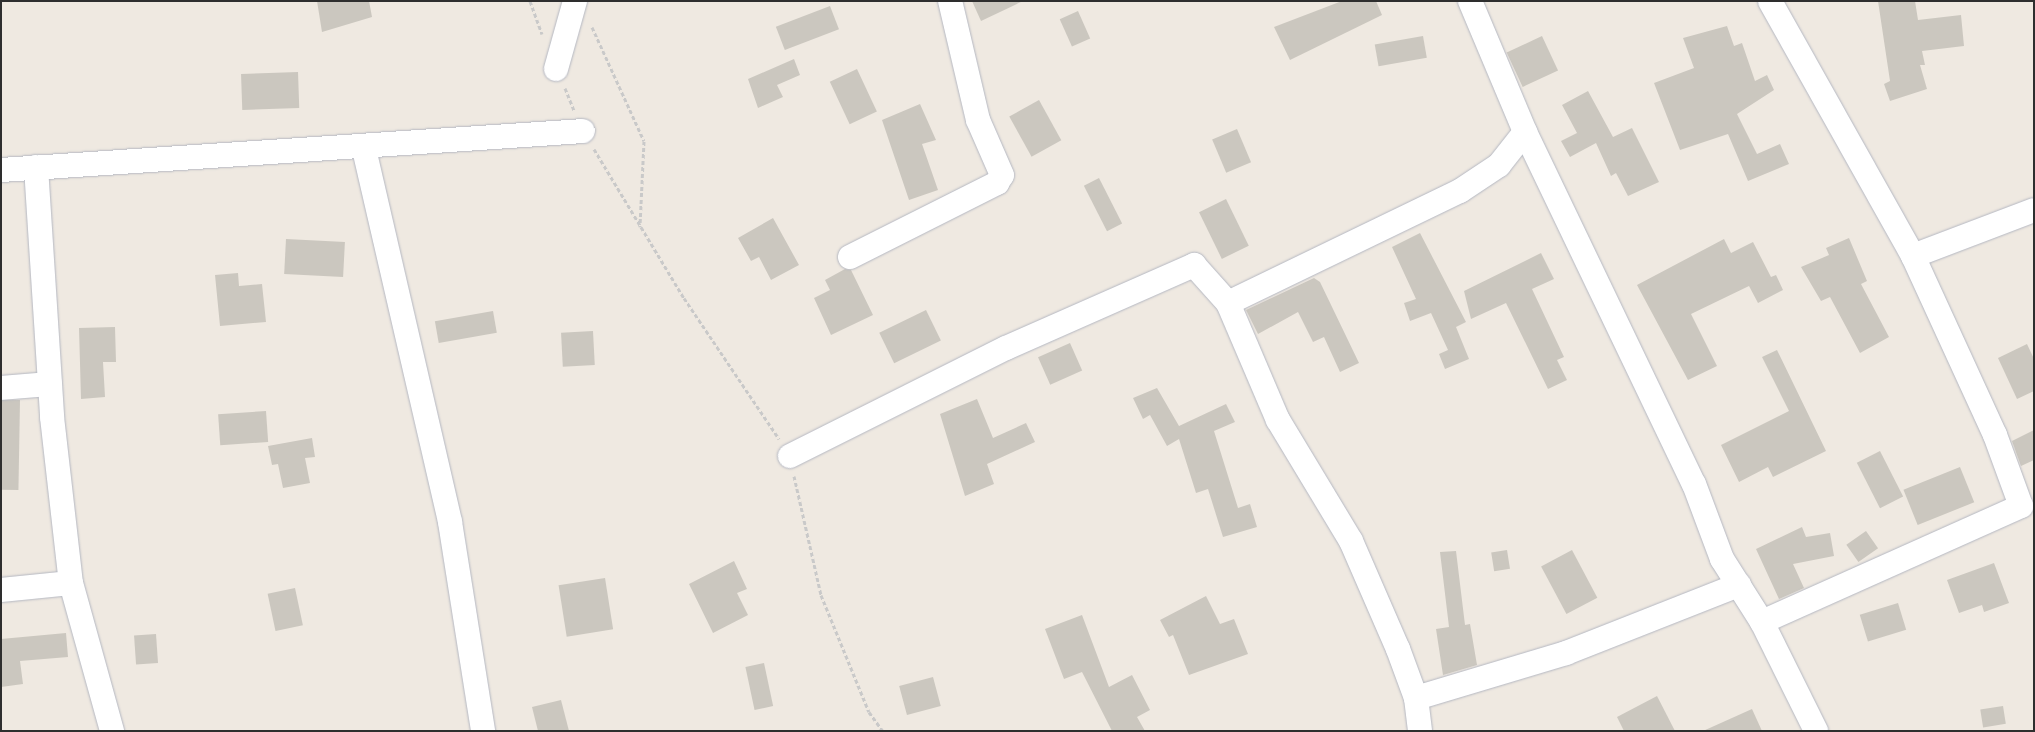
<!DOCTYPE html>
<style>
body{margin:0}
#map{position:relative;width:2035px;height:732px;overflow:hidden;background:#efe9e1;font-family:"Golos Text",sans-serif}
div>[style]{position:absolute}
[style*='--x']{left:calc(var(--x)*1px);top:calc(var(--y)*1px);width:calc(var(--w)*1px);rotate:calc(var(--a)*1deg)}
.building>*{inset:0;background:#cbc7bf;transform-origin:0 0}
.path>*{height:3px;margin-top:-1.5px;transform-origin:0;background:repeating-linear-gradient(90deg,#c9c9c9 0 4px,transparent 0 6.5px)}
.roads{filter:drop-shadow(0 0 1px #b4b7c1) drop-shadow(0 0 1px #b4b7c1)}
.street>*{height:24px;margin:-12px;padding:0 12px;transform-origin:12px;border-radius:12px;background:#fff}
span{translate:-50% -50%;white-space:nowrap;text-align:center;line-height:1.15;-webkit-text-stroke:4px #fff;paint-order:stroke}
.frame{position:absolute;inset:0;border:2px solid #2e2e2e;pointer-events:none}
</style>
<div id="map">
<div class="building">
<i style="clip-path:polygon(317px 1px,369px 1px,372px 17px,322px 32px)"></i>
<i style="clip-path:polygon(972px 1px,1023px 1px,981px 21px)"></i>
<i style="clip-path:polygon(1342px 1px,1376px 1px,1382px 15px,1290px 60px,1274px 27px)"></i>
<i style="clip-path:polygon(1878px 1px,1915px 1px,1918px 20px,1961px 15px,1964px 46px,1922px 51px,1925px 65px,1920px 65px,1927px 89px,1890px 101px,1884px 84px,1890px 81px)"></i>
<i style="left:830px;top:6px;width:25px;height:58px;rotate:69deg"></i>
<i style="left:1078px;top:11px;width:30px;height:20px;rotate:66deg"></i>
<i style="clip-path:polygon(1727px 26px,1734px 46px,1742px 43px,1755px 81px,1767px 75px,1774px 90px,1737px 114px,1757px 154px,1780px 144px,1789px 164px,1748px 181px,1728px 134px,1680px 150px,1654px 83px,1694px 68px,1683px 38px)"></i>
<i style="left:1423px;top:36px;width:22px;height:49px;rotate:80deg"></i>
<i style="left:1542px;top:36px;width:38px;height:39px;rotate:65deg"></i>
<i style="clip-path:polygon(794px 59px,800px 75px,777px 85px,783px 97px,758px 108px,748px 79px)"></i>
<i style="left:857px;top:69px;width:47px;height:30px;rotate:65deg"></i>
<i style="left:298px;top:72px;width:36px;height:57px;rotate:88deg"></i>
<i style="clip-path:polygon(1588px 91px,1613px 137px,1632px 128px,1659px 182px,1628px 196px,1616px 173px,1611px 176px,1596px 143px,1570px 157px,1561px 141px,1577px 133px,1562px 105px)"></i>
<i style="left:1039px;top:100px;width:46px;height:34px;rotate:61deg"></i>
<i style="clip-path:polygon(920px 104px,936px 140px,922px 144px,938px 190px,909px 200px,882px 120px)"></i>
<i style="left:1237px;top:129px;width:36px;height:27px;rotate:67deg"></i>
<i style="left:1099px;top:178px;width:51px;height:17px;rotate:63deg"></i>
<i style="left:1226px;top:199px;width:52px;height:30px;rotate:64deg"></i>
<i style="clip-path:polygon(773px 218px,799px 265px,771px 280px,759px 257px,751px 261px,738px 238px)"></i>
<i style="clip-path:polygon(1420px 233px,1466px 322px,1456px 327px,1469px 359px,1445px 369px,1439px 354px,1448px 350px,1431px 313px,1410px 321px,1404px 303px,1416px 299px,1392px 247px)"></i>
<i style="clip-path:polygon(1849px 238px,1867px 281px,1861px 284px,1889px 337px,1860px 353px,1830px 297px,1821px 301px,1801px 267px,1829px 255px,1826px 248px)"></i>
<i style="left:286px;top:239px;width:59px;height:35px;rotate:3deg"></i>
<i style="clip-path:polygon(1724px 239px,1731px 253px,1753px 242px,1771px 277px,1776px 275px,1783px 290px,1758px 303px,1749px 286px,1691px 314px,1717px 366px,1688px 380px,1637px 285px)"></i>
<i style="clip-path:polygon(1541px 253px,1554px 279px,1532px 289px,1564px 357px,1557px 360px,1567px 380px,1548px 389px,1506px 303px,1471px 319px,1464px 291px)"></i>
<i style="clip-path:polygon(845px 269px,851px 270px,873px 315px,831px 335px,814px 298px,830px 290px,825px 280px)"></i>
<i style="clip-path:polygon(238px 273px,239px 286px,262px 284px,266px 322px,220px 326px,215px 275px)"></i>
<i style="clip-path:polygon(1314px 278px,1320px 282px,1359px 363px,1340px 372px,1324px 337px,1313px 342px,1298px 312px,1258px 334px,1246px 310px)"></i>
<i style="left:926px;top:310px;width:34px;height:52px;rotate:64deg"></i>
<i style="left:493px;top:311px;width:22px;height:59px;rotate:80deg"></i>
<i style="clip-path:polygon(115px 327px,116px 362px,103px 362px,105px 397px,81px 399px,79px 328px)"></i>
<i style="left:593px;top:331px;width:34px;height:32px;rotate:87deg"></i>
<i style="left:1070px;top:343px;width:30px;height:35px;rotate:66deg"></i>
<i style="clip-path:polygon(2027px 344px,2034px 359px,2034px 391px,2017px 399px,1998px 358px)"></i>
<i style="clip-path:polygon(1777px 350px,1826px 451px,1773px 477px,1768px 467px,1739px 482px,1721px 445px,1789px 411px,1762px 357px)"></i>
<i style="clip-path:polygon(1157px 388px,1179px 426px,1226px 404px,1235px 422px,1214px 431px,1238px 508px,1250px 504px,1257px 527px,1223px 537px,1208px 489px,1196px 493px,1179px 439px,1167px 446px,1150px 415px,1143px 419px,1133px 398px)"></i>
<i style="clip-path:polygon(977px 399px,993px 438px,1026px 423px,1035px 442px,987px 464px,994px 484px,965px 496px,940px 414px)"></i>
<i style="left:20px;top:400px;width:90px;height:19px;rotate:91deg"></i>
<i style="left:266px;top:411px;width:31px;height:48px;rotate:86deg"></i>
<i style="clip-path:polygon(2034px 430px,2034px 460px,2021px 466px,2012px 441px)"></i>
<i style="clip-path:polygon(312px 438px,315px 457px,305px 458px,310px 483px,283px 488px,278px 464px,272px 465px,268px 446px)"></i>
<i style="left:1880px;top:451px;width:51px;height:26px;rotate:63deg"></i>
<i style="left:1960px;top:467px;width:38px;height:61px;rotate:68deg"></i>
<i style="clip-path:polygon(1802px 527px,1806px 537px,1830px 533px,1834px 556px,1793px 564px,1804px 588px,1779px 599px,1756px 549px)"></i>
<i style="left:1866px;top:531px;width:21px;height:24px;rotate:55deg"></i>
<i style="left:1507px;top:550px;width:19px;height:16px;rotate:81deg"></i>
<i style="left:1572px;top:550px;width:54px;height:35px;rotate:62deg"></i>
<i style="clip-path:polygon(1456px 551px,1465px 625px,1470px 624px,1477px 665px,1443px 675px,1436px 629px,1449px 627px,1440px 552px)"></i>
<i style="clip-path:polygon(734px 561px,747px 589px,737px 593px,748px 615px,713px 633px,689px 584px)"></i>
<i style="clip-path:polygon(1994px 563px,2009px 603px,1984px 612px,1982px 605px,1959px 613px,1947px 580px)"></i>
<i style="left:605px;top:578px;width:52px;height:47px;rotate:81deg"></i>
<i style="left:295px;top:588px;width:38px;height:28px;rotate:78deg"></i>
<i style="clip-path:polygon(1206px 596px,1220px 624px,1234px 619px,1248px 654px,1189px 675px,1173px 635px,1169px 637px,1160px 620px)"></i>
<i style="left:1898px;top:603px;width:28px;height:40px;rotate:73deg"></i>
<i style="clip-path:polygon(1082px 615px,1109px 687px,1132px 675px,1150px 710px,1137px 717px,1145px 731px,1112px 731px,1082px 672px,1064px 679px,1045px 629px)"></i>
<i style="clip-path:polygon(66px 633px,68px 657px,20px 661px,23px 684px,1px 687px,1px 639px)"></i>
<i style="left:156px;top:634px;width:29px;height:22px;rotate:86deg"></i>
<i style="left:764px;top:663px;width:44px;height:19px;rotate:78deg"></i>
<i style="left:933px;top:677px;width:30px;height:35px;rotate:75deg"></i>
<i style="clip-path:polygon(1657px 696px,1675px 731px,1624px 731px,1617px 717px)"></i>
<i style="clip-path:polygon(561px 700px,569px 731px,538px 731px,532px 707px)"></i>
<i style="left:2003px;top:706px;width:18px;height:23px;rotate:81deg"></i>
<i style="clip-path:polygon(1752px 709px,1762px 731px,1703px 731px)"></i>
</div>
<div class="path">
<i style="--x:530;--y:1;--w:35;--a:70"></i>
<i style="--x:592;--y:27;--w:125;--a:65.5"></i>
<i style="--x:644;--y:141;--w:86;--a:92.7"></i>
<i style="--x:565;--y:88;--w:24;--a:68"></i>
<i style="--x:594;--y:149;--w:174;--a:58.9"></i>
<i style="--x:684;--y:298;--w:170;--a:56"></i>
<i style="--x:794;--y:476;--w:122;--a:77.2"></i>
<i style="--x:821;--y:595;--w:126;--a:67.7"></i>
<i style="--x:869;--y:712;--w:24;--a:54"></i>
</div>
<div class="roads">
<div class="street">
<i style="--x:1470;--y:1;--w:142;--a:67.2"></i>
<i style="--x:1525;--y:132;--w:390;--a:64.4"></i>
<i style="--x:1694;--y:484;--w:80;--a:69.5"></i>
<i style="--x:1722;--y:559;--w:75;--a:57.6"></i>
<i style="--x:1762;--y:622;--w:122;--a:63.6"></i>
<i style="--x:556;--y:69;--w:71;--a:-74.4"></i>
<i style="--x:364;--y:149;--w:383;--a:77"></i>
<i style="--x:450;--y:522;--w:212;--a:81"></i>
<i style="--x:36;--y:167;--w:251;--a:86.3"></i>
<i style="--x:52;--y:417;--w:167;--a:83.5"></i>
<i style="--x:71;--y:583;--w:154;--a:74.5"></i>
<i style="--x:1;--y:170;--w:583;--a:-3.83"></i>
<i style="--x:1913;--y:256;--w:129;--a:-20.8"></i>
<i style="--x:850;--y:257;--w:165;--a:-26.7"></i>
<i style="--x:997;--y:183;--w:9;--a:-58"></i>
<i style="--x:1002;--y:175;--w:60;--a:-113.6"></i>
<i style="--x:978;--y:120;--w:122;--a:-103.2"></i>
<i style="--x:1228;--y:303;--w:258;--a:-25.8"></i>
<i style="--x:1460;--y:191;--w:47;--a:-33.7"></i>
<i style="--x:1499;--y:165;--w:42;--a:-51.8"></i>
<i style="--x:1;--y:388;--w:49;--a:-4.7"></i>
<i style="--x:790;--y:456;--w:241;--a:-26.6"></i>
<i style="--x:1006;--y:348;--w:206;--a:-23.8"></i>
<i style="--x:1194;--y:265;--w:51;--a:48.2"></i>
<i style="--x:1228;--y:303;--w:127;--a:66.9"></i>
<i style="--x:1278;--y:420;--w:141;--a:58.9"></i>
<i style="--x:1351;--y:541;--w:118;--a:66.5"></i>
<i style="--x:1398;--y:649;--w:52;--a:69.8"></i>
<i style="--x:1416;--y:698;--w:33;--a:83"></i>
<i style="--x:1;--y:590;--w:70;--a:-5.7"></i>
<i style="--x:1762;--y:622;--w:284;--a:-24.1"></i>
<i style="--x:2021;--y:506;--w:76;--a:-110.1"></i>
<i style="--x:1995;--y:435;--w:197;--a:-114.6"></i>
<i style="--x:1913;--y:256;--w:292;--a:-119.3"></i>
<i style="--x:1416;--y:698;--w:157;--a:-16.7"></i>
<i style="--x:1566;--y:653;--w:186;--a:-21.5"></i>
</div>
</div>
<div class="frame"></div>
</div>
